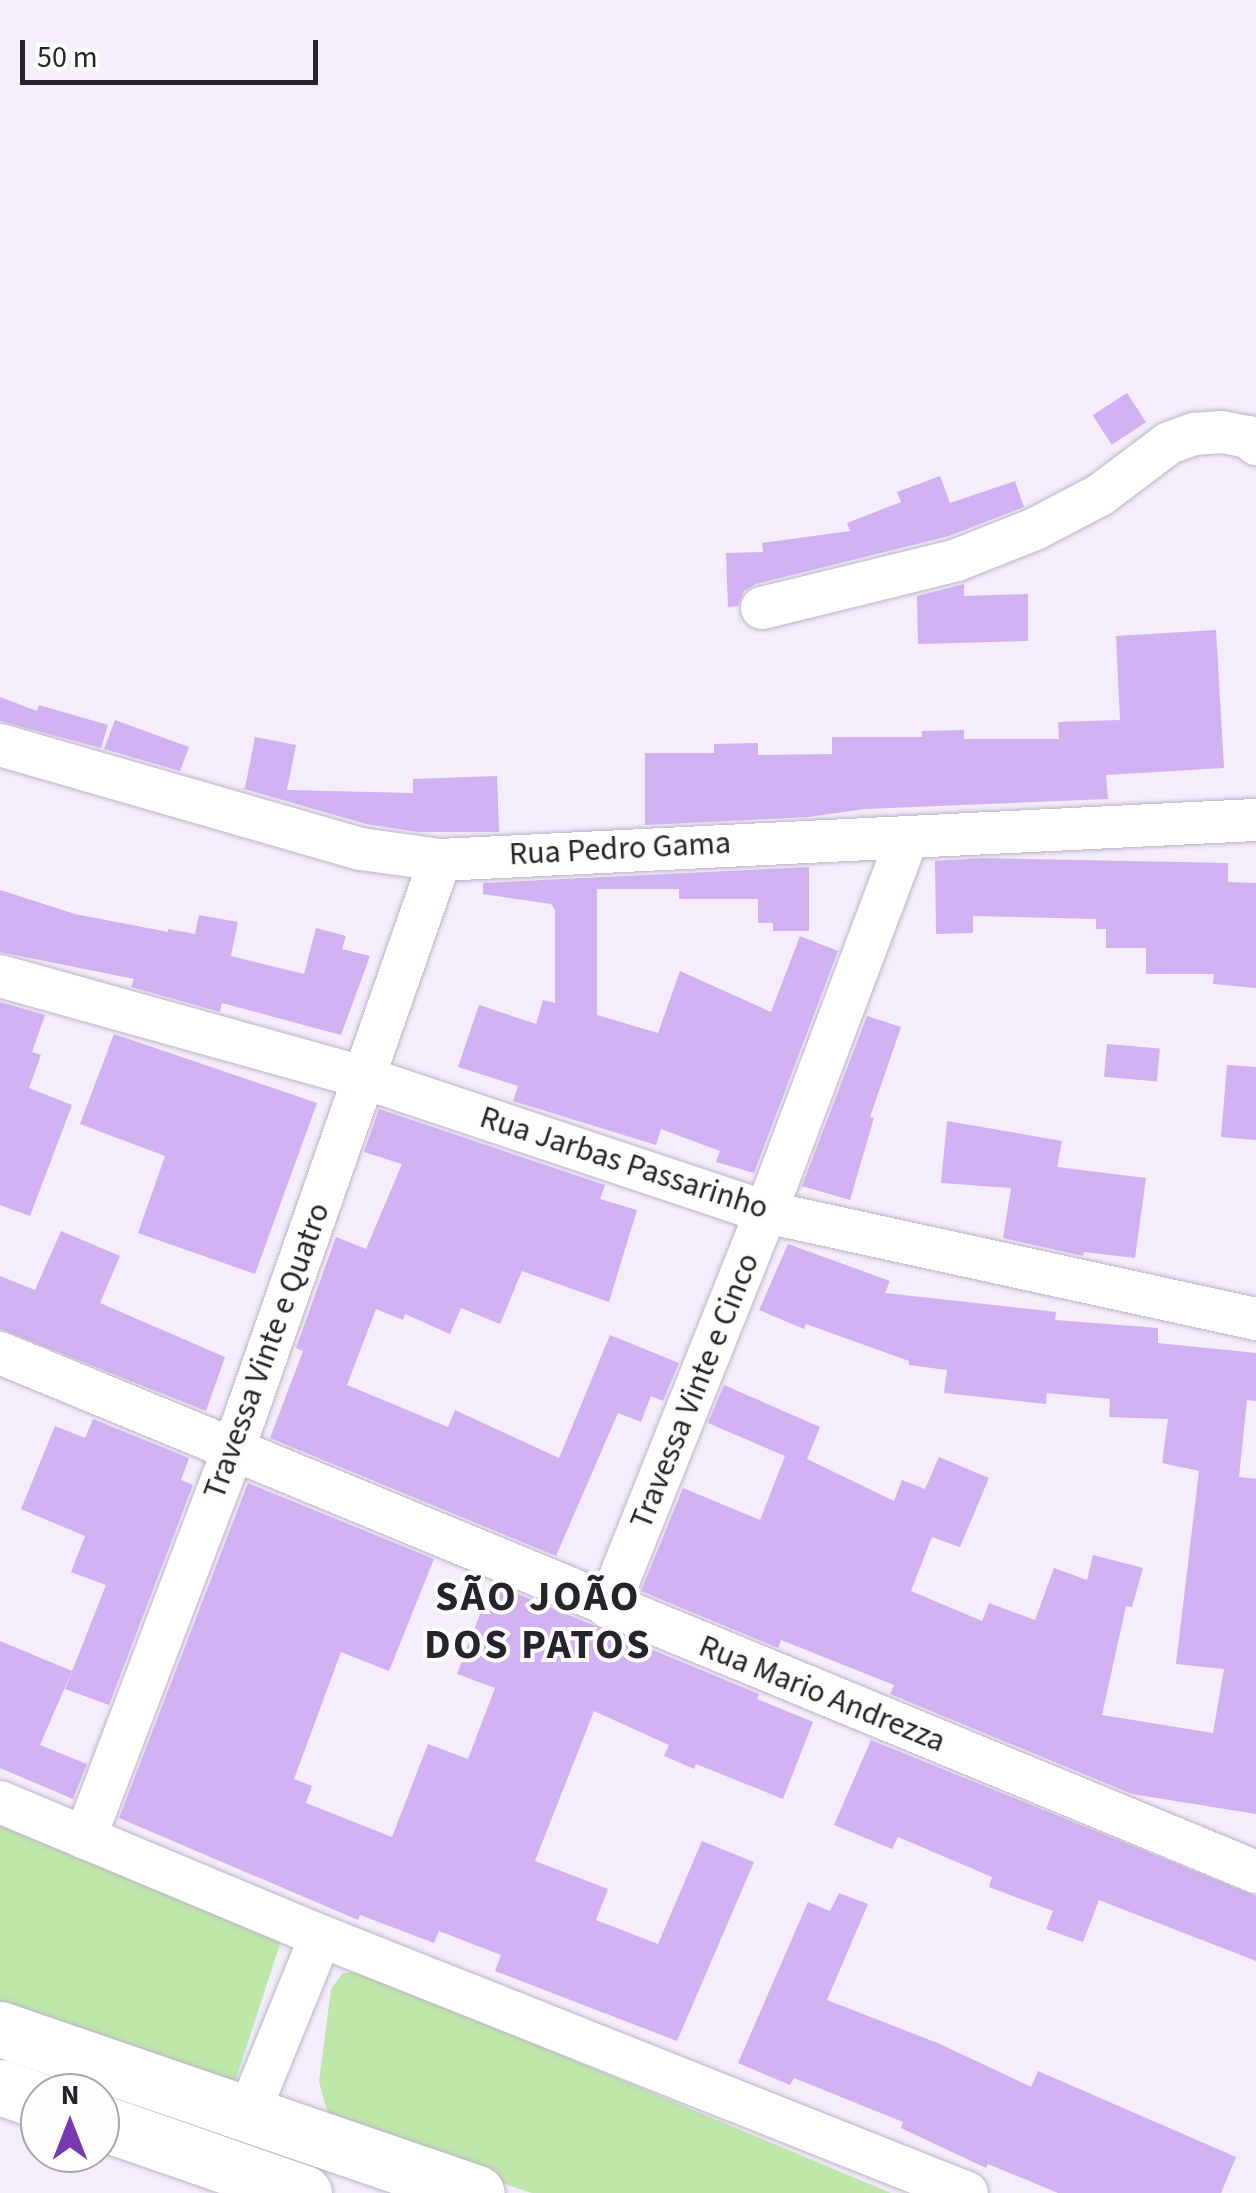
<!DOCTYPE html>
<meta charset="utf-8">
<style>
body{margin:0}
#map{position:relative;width:1256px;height:2193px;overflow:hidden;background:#f3edfc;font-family:"Source Sans 3",sans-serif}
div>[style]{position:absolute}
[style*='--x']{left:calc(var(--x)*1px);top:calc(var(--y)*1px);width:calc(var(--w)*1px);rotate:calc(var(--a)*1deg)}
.green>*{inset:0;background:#bee7aa}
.building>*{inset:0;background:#d1b1f1;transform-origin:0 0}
.roads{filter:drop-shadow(0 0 2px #bcb4c6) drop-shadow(0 0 2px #bcb4c6)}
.minor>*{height:42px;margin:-21px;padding:0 21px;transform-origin:21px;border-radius:21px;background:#fff}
.primary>*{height:55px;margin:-27.5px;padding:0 27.5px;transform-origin:27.5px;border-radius:27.5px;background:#fff}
span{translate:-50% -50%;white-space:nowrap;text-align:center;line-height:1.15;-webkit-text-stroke:8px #fdfdfd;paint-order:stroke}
.street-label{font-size:32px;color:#26232a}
.district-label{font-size:42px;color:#26232a;font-weight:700;letter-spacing:2.5px}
.north{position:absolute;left:20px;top:2073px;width:100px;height:100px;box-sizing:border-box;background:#fdfdfd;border:2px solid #a7a6a9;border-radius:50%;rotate:0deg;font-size:28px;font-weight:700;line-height:40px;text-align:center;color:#26232a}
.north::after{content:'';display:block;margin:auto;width:35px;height:45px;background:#773ab0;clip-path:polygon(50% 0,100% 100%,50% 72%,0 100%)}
.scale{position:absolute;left:20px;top:40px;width:298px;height:45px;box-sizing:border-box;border:5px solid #26232a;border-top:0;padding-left:12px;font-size:30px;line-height:35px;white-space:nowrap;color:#26232a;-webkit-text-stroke:8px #fdfdfd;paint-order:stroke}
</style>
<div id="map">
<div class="green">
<i style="clip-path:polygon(0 1826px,282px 1938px,233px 2088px,0 2009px)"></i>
<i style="clip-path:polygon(364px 1972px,891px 2193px,532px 2193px,345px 2130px,327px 2111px,319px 2082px,331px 1989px,343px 1973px)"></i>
</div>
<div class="building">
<i style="left:1127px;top:393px;width:35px;height:41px;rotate:57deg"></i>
<i style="clip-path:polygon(940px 476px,950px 503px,1015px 481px,1024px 507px,949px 536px,756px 584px,744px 591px,738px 606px,728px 607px,726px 553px,763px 552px,762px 543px,850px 531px,847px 523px,901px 502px,897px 492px)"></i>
<i style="clip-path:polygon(964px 584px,964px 596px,1028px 594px,1028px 641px,918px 644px,917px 596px)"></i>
<i style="clip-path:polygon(1216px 630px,1224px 768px,1106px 775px,1108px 799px,865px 809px,809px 817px,645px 825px,645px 753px,714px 753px,714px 744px,758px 743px,758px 755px,832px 754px,832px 737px,922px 737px,922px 731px,964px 730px,964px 739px,1059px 739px,1058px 722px,1120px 720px,1116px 636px)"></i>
<i style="clip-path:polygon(0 697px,37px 711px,39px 705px,108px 725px,101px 748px,0 721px)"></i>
<i style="clip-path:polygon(115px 720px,189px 747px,180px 771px,104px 749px)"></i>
<i style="clip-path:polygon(255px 737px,296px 745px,287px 790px,413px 793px,413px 779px,497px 776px,499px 832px,418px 832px,366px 824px,241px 788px,245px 788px)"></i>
<i style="clip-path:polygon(983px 858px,1228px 863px,1228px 882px,1256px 883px,1256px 988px,1213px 984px,1214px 974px,1146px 974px,1146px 948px,1106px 948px,1106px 929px,1096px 929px,1096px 919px,973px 916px,973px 933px,936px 934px,935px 861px)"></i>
<i style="clip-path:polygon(809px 867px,809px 931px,773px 931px,773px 923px,758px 923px,758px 899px,679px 899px,679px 889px,597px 889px,597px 1015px,658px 1033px,680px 971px,771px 1012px,800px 936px,838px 951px,754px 1173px,716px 1162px,720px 1151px,661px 1129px,656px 1145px,513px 1101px,518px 1086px,458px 1067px,479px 1005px,536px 1024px,543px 1000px,555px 1003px,555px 910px,551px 904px,483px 894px,483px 883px)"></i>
<i style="clip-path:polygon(0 890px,75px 914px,168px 932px,168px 929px,195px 934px,199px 915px,238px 922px,231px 956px,304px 974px,316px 928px,346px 936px,342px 949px,370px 956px,341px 1035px,222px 1003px,220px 1012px,131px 987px,134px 979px,0 952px)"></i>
<i style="clip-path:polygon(0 1002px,45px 1015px,32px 1052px,41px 1055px,29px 1088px,72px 1105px,30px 1216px,0 1205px)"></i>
<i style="clip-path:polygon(867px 1016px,901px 1027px,870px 1117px,874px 1118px,850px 1200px,802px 1186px)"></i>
<i style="clip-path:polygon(114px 1034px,317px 1103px,255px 1274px,138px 1233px,165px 1156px,80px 1124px)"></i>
<i style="left:1107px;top:1044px;width:53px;height:33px;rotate:5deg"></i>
<i style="clip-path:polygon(1227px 1065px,1256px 1067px,1256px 1140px,1221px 1137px)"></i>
<i style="clip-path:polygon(379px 1109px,605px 1185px,600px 1199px,637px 1210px,609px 1302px,522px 1271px,500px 1324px,461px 1308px,450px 1334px,405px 1314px,403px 1320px,376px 1309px,347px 1385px,448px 1427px,455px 1410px,559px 1458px,610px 1335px,679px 1363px,663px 1401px,651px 1396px,641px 1422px,618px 1413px,556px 1556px,270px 1438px,303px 1351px,296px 1348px,336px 1237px,366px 1249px,402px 1164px,364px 1152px)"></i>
<i style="clip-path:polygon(947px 1121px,1062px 1141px,1057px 1167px,1146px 1178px,1135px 1258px,1084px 1252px,1083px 1256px,1003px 1238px,1011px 1188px,941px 1183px)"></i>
<i style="clip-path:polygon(61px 1231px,120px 1256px,100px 1303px,225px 1357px,206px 1411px,0 1329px,0 1276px,35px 1290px)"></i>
<i style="clip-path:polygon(788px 1244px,890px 1281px,885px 1293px,1056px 1312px,1055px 1320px,1158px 1328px,1158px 1343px,1256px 1353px,1256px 1401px,1247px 1400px,1239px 1477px,1256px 1479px,1256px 1814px,1132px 1794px,890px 1694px,894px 1685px,781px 1640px,778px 1648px,641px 1591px,683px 1488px,760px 1520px,785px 1456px,708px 1423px,724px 1385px,820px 1427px,807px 1459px,894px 1501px,902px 1480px,925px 1489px,939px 1457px,989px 1478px,960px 1547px,932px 1537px,911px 1591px,982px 1621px,989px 1603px,1035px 1620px,1054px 1568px,1087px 1580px,1093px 1555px,1143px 1568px,1132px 1607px,1126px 1606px,1102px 1715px,1213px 1733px,1224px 1669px,1176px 1664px,1199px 1471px,1162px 1463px,1168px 1419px,1109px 1417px,1110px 1399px,1047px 1393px,1046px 1404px,944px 1393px,947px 1370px,909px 1365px,909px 1361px,806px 1324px,804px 1329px,759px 1310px)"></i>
<i style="clip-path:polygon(93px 1419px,189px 1458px,181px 1480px,193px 1485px,109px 1705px,65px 1689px,106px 1585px,71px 1572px,85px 1536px,21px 1509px,55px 1426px,85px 1438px)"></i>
<i style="clip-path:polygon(248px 1483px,434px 1559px,389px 1671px,341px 1652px,294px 1779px,312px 1786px,306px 1803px,392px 1837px,428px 1744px,468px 1759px,495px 1688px,457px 1674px,492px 1583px,759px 1694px,757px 1699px,813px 1722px,783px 1799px,696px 1764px,694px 1769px,664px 1756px,669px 1745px,594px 1711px,535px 1861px,608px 1889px,596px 1920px,658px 1944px,702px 1841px,754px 1862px,677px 2041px,495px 1971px,501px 1955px,439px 1931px,434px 1943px,360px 1915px,358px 1920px,119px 1818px)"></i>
<i style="clip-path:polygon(0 1641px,72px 1671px,40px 1745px,87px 1764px,73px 1799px,0 1768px)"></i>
<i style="clip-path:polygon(871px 1740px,1256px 1896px,1256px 1961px,1099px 1900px,1083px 1942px,1046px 1929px,1053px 1911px,989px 1887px,992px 1877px,898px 1837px,892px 1849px,834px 1825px)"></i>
<i style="clip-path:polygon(839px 1893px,868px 1904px,827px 2000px,940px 2044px,1031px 2087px,1038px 2071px,1236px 2157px,1221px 2193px,1058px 2193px,988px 2164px,986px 2168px,901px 2128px,903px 2122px,794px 2078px,790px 2085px,738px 2063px,808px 1902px,830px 1911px)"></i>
</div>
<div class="roads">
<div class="minor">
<i style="--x:762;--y:608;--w:201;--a:-13.8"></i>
<i style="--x:957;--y:560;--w:84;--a:-21.7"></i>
<i style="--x:1035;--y:529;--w:73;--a:-27.6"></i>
<i style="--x:1100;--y:495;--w:86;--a:-37"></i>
<i style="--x:1169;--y:443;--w:27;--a:-20"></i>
<i style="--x:1194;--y:434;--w:28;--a:-4"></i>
<i style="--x:1222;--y:432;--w:26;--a:11"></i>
<i style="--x:1248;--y:437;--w:11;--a:41"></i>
<i style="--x:0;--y:745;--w:376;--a:16.1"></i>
<i style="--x:361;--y:849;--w:80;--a:7.9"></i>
<i style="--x:440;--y:860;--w:817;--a:-2.81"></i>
<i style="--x:0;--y:976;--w:379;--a:15.6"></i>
<i style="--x:365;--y:1078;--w:423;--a:18.5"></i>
<i style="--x:766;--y:1212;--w:502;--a:12.32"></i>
<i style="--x:0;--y:1353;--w:1359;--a:22.45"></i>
<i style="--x:608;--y:1607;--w:425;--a:-68.2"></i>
<i style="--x:766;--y:1212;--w:400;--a:-69.3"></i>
<i style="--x:0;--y:1802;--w:348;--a:22.7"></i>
<i style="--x:321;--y:1936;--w:695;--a:21.69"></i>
<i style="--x:85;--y:1838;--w:414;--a:-69.1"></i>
<i style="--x:233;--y:1451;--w:626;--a:-70.7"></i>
<i style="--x:249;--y:2112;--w:190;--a:-67.8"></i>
</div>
<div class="primary">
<i style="--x:0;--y:2029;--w:504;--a:18.97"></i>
<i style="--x:0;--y:2087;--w:42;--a:19.3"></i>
<i style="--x:100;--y:2122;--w:216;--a:19.2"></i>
</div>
</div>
<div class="street-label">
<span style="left:620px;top:849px;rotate:-3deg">Rua Pedro Gama</span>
<span style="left:624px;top:1163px;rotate:18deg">Rua Jarbas Passarinho</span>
<span style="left:267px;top:1351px;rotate:-70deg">Travessa Vinte e Quatro</span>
<span style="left:695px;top:1391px;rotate:-68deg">Travessa Vinte e Cinco</span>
<span style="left:822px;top:1694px;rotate:22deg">Rua Mario Andrezza</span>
</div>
<div class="district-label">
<span style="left:538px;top:1621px">SÃO JOÃO<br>DOS PATOS</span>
</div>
<div class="north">N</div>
<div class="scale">50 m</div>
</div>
